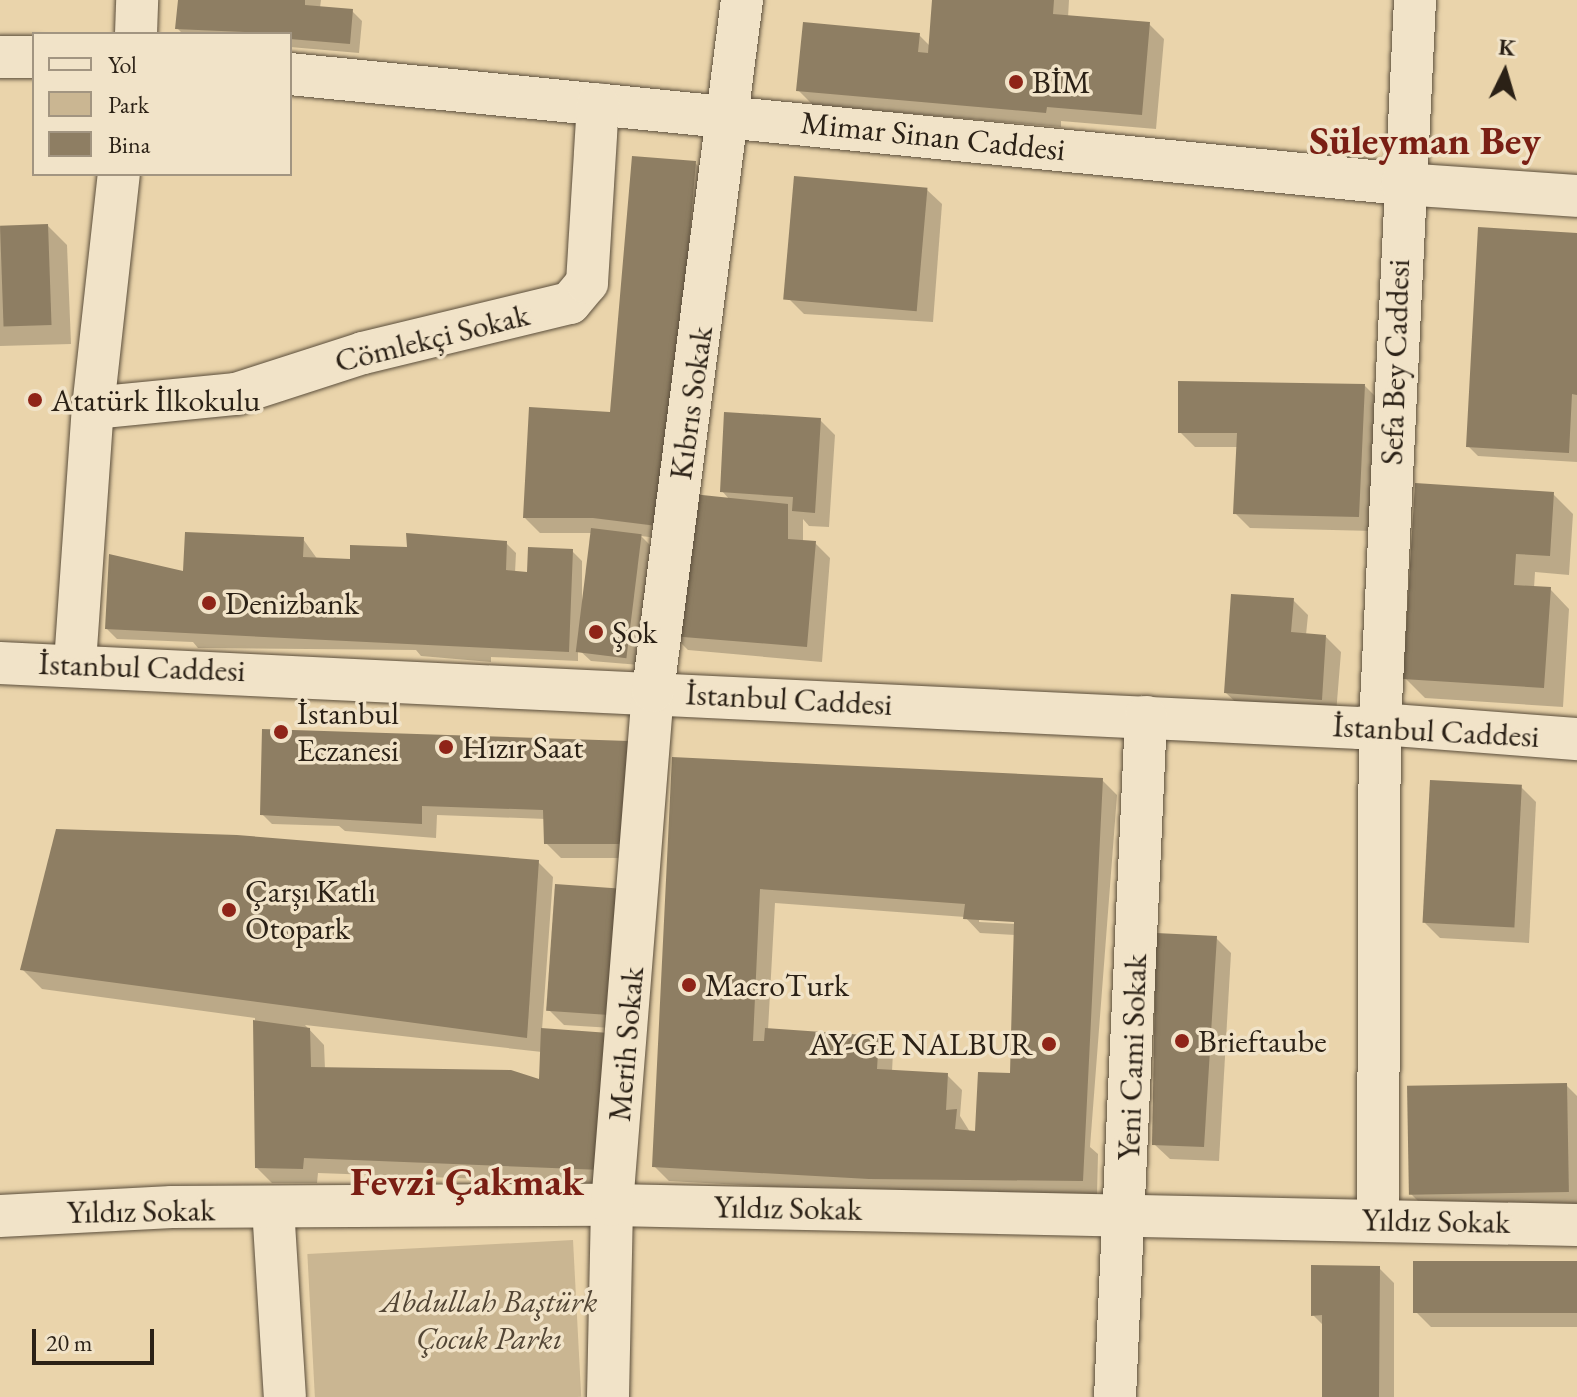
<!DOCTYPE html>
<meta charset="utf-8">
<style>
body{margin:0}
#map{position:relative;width:1577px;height:1397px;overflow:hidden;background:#ead4ab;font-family:"EB Garamond",serif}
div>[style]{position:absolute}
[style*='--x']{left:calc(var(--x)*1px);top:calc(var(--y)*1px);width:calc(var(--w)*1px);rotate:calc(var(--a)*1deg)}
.green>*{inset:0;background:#cab692;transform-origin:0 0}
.shadow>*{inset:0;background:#0003}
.building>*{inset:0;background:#8e7e63;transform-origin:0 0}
.roads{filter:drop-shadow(0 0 2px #5b4e3b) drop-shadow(0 0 2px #5b4e3b)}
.street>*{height:42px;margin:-21px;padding:0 21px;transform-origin:21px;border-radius:21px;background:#f1e3c8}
.dots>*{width:22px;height:22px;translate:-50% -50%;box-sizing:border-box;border:4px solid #f1e3c8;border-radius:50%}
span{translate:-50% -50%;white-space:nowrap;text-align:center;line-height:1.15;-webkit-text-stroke:7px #f1e3c8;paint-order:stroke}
.poi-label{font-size:32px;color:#2b2116}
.left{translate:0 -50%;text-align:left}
.right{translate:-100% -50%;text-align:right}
.street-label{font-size:32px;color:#2b2116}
.park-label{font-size:32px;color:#534635;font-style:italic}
.district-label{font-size:40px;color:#7a1f14;font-weight:700}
.legend{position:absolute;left:32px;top:32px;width:260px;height:144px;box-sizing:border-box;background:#f1e3c8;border:2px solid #a29581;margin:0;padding:10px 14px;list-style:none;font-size:24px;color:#2b2116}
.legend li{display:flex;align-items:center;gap:16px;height:40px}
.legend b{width:40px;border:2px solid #a29581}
.north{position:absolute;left:1465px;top:32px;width:80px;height:80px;-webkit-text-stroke:6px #f1e3c8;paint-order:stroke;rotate:5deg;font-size:22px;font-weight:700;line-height:32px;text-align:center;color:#2b2116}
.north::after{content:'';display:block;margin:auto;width:28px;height:36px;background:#2b2116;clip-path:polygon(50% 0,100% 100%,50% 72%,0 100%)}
.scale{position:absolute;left:32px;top:1329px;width:122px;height:36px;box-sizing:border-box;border:4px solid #2b2116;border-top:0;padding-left:10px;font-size:24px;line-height:28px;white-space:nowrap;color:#2b2116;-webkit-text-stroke:6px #f1e3c8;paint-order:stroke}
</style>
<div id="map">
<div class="green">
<i style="left:573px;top:1240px;width:157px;height:266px;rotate:87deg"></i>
</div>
<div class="shadow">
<i style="clip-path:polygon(180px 0,321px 0,320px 8px,352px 11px,362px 21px,359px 53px,290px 47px,290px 34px,183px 34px,177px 28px)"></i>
<i style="clip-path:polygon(934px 0,1069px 0,1068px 18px,1149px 24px,1164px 39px,1156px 129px,1061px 121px,1061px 127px,813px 105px,798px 90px,919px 35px,930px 46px)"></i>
<i style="clip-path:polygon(695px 163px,710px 178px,683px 495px,730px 500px,722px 491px,820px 420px,835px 435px,829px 527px,809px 526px,803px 519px,803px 542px,815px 543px,830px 558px,822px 662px,688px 650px,673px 635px,681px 541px,641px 536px,651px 546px,640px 665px,591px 661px,578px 649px,578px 661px,491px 657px,491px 662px,421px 656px,416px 650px,198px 648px,193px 642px,117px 639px,107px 629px,182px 572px,303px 539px,318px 560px,352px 561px,408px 549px,506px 543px,516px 553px,515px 573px,529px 574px,572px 551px,582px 561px,582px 633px,593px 533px,540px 533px,525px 518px,612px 414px)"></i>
<i style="clip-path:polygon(926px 189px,942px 204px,933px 322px,804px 314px,789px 299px)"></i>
<i style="clip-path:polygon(48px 226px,67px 245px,71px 344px,0 346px,0 227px)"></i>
<i style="clip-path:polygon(1577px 235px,1577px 462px,1478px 456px,1468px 446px)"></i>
<i style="clip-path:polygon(1365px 386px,1380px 401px,1374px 531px,1250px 528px,1235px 513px,1238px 447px,1195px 447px,1180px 432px)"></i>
<i style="clip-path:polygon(1553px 494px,1573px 514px,1569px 575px,1535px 572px,1534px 588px,1550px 589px,1569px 609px,1563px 707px,1425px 698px,1405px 678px)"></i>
<i style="clip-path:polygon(1293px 600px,1308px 615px,1306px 635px,1326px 637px,1341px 652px,1336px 714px,1242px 708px,1226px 693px)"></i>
<i style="clip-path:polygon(544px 742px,642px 858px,561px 858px,546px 843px,546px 819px,437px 815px,436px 838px,345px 831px,339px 826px,272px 824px,262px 814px)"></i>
<i style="clip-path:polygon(evenodd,674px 760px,1102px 780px,1117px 795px,1090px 1147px,1098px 1154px,1097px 1195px,885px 1193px,669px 1181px,654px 1166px,674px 760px,775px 903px,965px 917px,980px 933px,1015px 935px,1012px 1076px,981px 1133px,970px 1132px,960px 1116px,962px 1090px,947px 1075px,892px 1072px,893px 1052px,878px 1037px,768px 1030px,775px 903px,674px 760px,979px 918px,1016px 920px,1016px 924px,979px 922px,979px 918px)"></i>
<i style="clip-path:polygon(1521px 787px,1536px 802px,1529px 943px,1440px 938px,1425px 923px)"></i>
<i style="clip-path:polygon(evenodd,538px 862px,553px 877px,542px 1030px,616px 1184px,318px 1173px,317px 1183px,272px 1183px,257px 1168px,255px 1018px,42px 989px,22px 969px,538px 862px,305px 1025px,542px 1052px,540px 1082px,325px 1069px,324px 1045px,305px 1025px)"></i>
<i style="clip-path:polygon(557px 886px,628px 1029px,564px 1025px,549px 1010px)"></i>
<i style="clip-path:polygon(1216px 938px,1231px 953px,1219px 1161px,1170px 1159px,1154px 1144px)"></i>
<i style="clip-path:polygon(1566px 1085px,1577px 1096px,1577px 1206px,1425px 1208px,1410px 1193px)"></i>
<i style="clip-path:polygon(1577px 1263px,1577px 1327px,1431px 1327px,1416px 1312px)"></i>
<i style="clip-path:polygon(1379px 1268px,1394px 1283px,1394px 1397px,1324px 1397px,1324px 1326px,1313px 1315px)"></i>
</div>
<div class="building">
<i style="clip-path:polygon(178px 0,305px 0,305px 5px,353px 9px,350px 44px,290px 39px,290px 34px,175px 29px)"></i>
<i style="clip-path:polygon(932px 0,1054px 0,1053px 14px,1150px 22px,1142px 115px,1047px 107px,1046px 113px,796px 91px,803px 22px,920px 33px,918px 52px,928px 53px)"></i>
<i style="clip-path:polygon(632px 156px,696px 161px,665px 527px,593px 518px,523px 518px,529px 407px,610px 412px)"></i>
<i style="left:794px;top:176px;width:134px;height:124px;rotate:5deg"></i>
<i style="left:48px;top:224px;width:101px;height:48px;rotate:88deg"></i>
<i style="clip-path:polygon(1478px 227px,1577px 233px,1577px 395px,1572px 394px,1569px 453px,1466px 447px)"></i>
<i style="clip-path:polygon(1178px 381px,1365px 384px,1359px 517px,1233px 514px,1237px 433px,1178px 433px)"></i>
<i style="clip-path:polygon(724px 412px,821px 418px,815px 513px,792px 511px,793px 497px,720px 492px)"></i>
<i style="clip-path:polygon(1415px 483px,1554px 492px,1550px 556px,1516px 554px,1514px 585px,1551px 587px,1544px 688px,1403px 679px)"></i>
<i style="clip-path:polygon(683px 493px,788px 504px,788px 539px,816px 541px,807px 647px,671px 636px)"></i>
<i style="left:591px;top:528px;width:51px;height:125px;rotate:7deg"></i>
<i style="clip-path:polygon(185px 532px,304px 537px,303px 557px,350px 559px,350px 545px,407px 547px,406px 533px,507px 541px,506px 570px,527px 572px,528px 547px,573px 549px,569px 652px,105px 629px,109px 554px,183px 571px)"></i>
<i style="clip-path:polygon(1231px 594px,1294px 598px,1291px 632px,1326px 635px,1322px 700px,1224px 693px)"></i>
<i style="clip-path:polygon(262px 729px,629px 741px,628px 844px,544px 844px,543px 810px,422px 806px,422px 824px,260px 815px)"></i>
<i style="clip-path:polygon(evenodd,672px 757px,1103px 778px,1083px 1181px,869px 1179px,652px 1167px,672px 757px,760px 889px,965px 904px,963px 919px,1014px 922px,1010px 1073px,978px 1072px,975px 1131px,955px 1129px,957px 1109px,946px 1110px,948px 1073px,877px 1069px,879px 1036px,765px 1028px,764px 1041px,753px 1041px,760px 889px)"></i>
<i style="left:1430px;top:780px;width:92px;height:143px;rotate:3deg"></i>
<i style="clip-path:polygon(56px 829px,237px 835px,539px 860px,527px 1038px,20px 970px)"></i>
<i style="left:555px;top:884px;width:67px;height:127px;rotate:4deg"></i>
<i style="clip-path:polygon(1156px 933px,1217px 936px,1204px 1147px,1152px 1145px)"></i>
<i style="clip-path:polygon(253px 1020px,310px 1028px,311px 1067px,511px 1070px,539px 1079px,541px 1028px,609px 1033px,602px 1170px,304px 1158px,303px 1169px,255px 1168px)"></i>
<i style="left:1567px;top:1083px;width:109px;height:160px;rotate:89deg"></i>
<i style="left:1577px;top:1261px;width:52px;height:164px;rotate:90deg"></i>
<i style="clip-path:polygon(1311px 1265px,1380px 1266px,1379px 1397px,1322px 1397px,1322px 1315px,1311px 1316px)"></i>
</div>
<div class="roads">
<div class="street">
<i style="--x:136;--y:34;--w:34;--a:-88"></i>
<i style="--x:0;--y:57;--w:34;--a:0"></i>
<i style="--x:290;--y:74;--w:1117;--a:5.65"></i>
<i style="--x:1402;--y:184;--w:175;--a:3.9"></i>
<i style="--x:93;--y:408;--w:144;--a:-5.6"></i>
<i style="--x:236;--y:394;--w:133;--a:-17.9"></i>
<i style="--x:363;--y:353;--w:213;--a:-13.6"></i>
<i style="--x:570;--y:303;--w:26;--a:-50"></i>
<i style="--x:587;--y:283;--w:179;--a:-86.5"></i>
<i style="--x:0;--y:663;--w:1361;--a:2.74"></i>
<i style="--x:1359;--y:728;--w:21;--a:-11"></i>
<i style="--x:1380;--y:724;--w:198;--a:4.4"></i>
<i style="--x:75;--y:663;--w:256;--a:-86"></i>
<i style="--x:93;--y:408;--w:235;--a:-83.7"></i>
<i style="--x:273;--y:1208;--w:189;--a:86.4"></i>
<i style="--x:0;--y:1216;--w:172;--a:-3"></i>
<i style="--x:172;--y:1207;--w:440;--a:-0.3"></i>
<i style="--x:612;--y:1205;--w:965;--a:1.19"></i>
<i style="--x:1378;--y:1220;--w:496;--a:-89.8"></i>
<i style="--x:1380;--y:724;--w:725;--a:-87.23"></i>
<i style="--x:608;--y:1397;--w:192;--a:-88.8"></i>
<i style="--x:612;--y:1205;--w:516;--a:-85.44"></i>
<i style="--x:653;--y:691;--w:697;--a:-82.66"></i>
<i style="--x:1115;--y:1397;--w:681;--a:-87.39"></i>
</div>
</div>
<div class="dots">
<i style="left:1016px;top:82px;background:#8f2418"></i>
<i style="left:35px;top:400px;background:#8f2418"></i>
<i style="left:209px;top:603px;background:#8f2418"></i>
<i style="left:596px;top:632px;background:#8f2418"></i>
<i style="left:281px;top:732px;background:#8f2418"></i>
<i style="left:446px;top:747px;background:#8f2418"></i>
<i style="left:229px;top:910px;background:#8f2418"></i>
<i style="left:689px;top:985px;background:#8f2418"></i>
<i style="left:1182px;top:1041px;background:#8f2418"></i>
<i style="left:1049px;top:1044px;background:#8f2418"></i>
</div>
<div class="poi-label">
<span class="left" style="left:1032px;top:82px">BİM</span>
<span class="left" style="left:51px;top:400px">Atatürk İlkokulu</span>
<span class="left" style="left:225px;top:603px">Denizbank</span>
<span class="left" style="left:612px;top:632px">Şok</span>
<span class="left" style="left:297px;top:732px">İstanbul<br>Eczanesi</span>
<span class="left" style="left:462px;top:747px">Hızır Saat</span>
<span class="left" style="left:245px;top:910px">Çarşı Katlı<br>Otopark</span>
<span class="left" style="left:705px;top:985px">MacroTurk</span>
<span class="left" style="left:1198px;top:1041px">Brieftaube</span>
<span class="right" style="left:1033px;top:1044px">AY-GE NALBUR</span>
</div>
<div class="street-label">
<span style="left:933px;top:136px;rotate:6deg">Mimar Sinan Caddesi</span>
<span style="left:432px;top:338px;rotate:-14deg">Cömlekçi Sokak</span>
<span style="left:1395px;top:362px;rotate:-88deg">Sefa Bey Caddesi</span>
<span style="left:691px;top:403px;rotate:-82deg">Kıbrıs Sokak</span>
<span style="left:142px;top:667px;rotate:2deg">İstanbul Caddesi</span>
<span style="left:789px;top:699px;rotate:3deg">İstanbul Caddesi</span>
<span style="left:1436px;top:731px;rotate:3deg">İstanbul Caddesi</span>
<span style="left:626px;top:1044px;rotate:-85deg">Merih Sokak</span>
<span style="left:1132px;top:1057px;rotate:-88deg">Yeni Cami Sokak</span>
<span style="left:788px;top:1208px;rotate:1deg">Yıldız Sokak</span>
<span style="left:141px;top:1211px;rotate:-1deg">Yıldız Sokak</span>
<span style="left:1436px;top:1221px;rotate:1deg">Yıldız Sokak</span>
</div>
<div class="park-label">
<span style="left:489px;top:1320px">Abdullah Baştürk<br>Çocuk Parkı</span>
</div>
<div class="district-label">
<span style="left:1425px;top:140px">Süleyman Bey</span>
<span style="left:467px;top:1181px">Fevzi Çakmak</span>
</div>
<ul class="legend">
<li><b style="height:10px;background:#f1e3c8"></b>Yol</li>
<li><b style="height:22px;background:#cab692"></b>Park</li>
<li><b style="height:22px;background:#8e7e63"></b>Bina</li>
</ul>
<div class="north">K</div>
<div class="scale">20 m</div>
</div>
